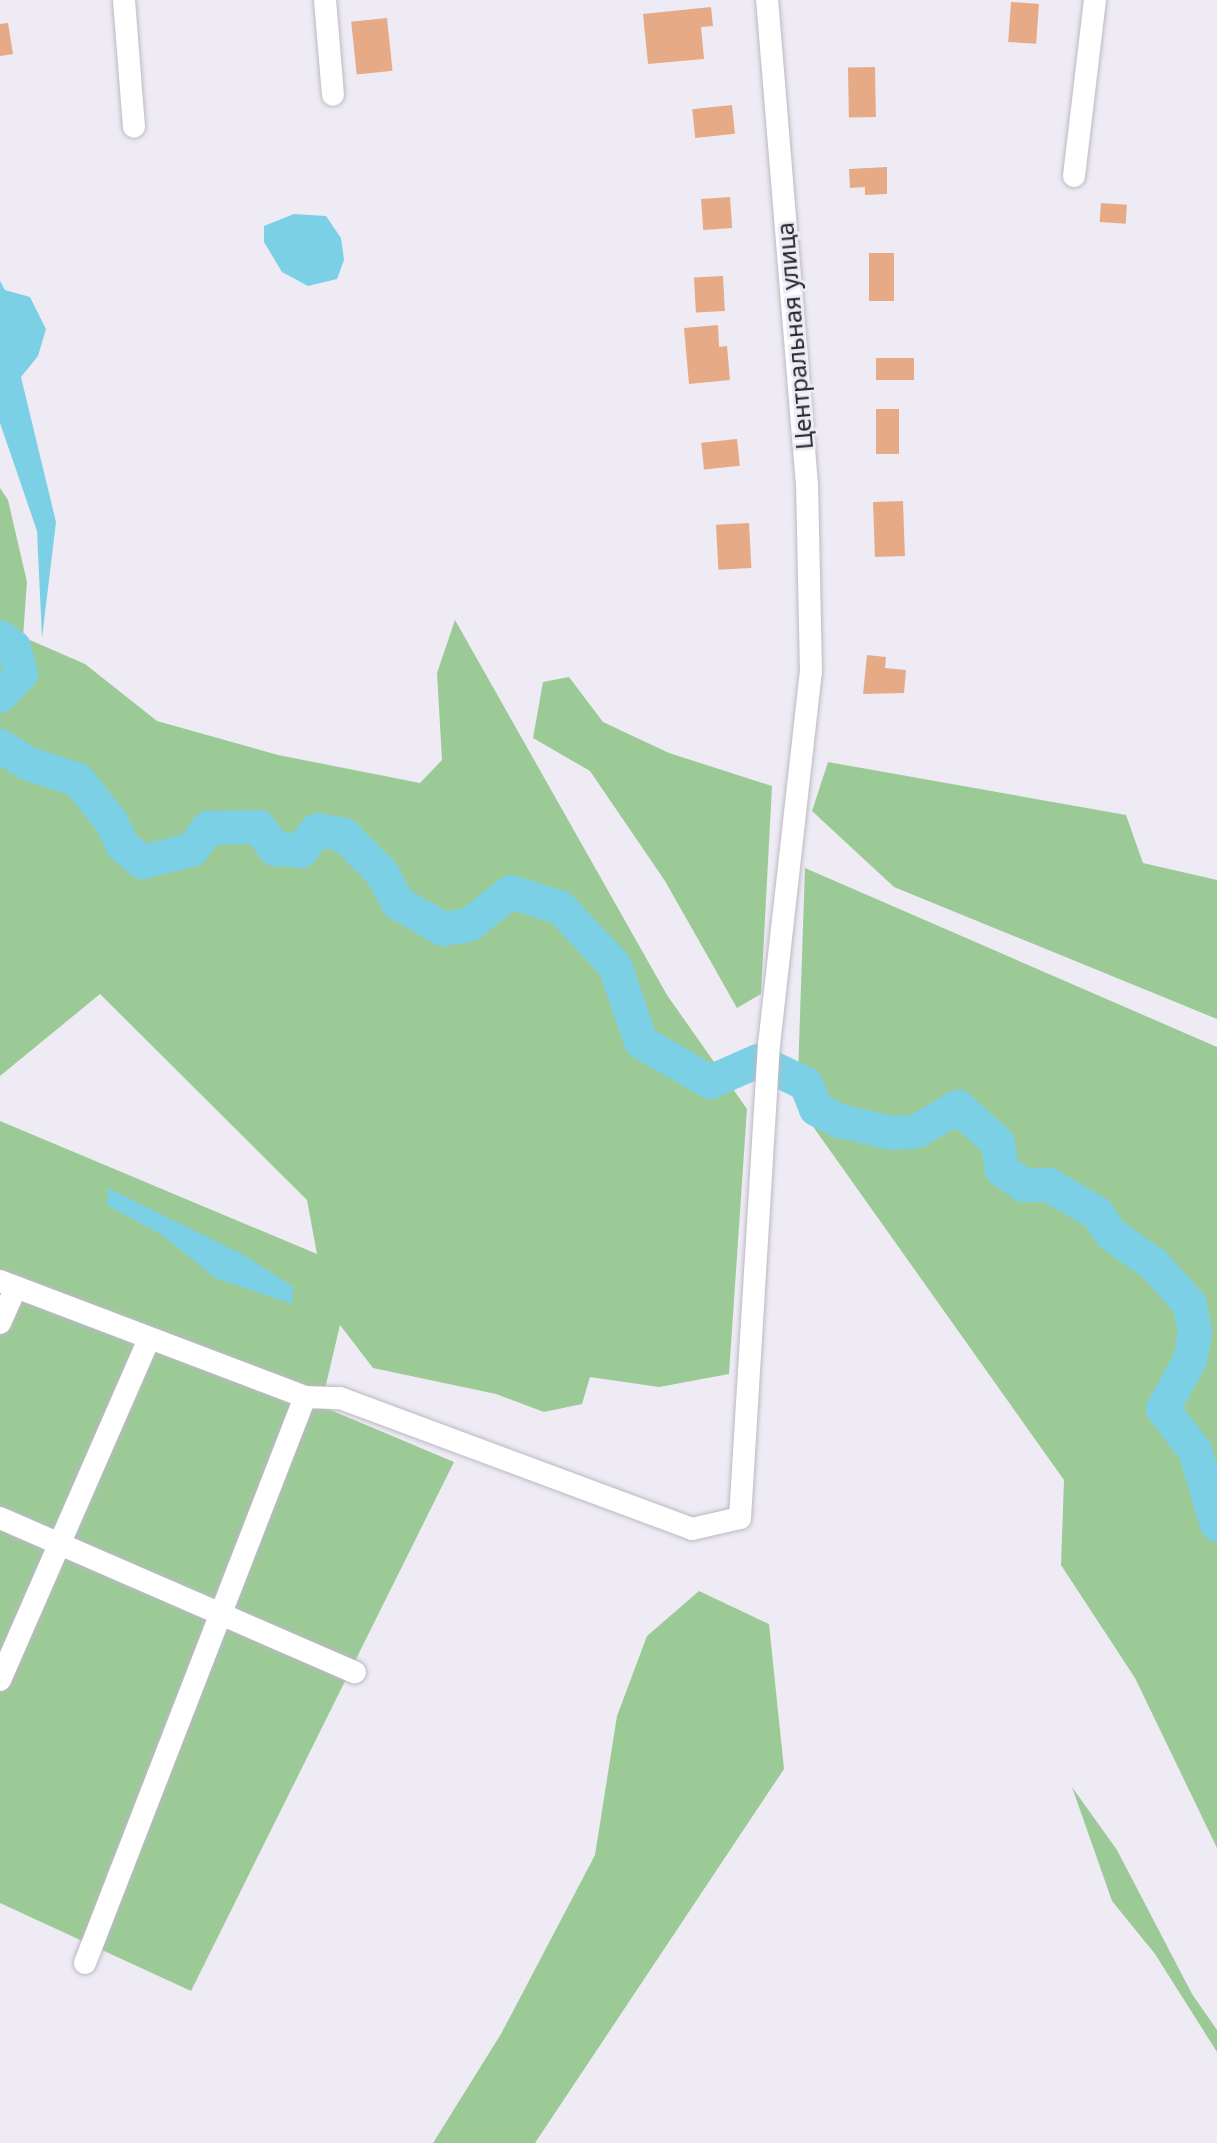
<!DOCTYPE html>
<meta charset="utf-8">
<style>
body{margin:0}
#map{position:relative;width:1217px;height:2143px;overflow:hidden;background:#eeebf5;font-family:"Noto Sans",sans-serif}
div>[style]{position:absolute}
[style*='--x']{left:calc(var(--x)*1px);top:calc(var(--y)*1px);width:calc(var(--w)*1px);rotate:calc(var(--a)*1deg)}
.green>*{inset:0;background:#9cca97}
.water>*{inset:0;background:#7cd0e5}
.river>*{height:34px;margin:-17px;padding:0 17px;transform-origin:17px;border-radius:17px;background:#7cd0e5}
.building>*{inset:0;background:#e6aa86;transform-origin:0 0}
.roads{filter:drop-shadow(0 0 2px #bbb9c3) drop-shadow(0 0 2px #bbb9c3)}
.minor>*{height:22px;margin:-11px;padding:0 11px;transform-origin:11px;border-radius:11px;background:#fff}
span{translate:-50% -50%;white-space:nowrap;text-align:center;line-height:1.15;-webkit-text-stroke:6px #eeebf5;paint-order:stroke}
.street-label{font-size:24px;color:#252428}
</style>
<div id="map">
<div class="green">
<i style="clip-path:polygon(0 488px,8px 500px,27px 582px,23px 637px,85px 664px,157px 721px,278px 755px,420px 783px,442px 760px,437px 673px,455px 620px,667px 995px,747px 1109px,729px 1374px,659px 1387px,590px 1377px,582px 1404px,544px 1412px,496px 1394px,373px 1368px,340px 1325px,321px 1406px,454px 1462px,191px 1991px,0 1903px,0 1121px,317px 1254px,307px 1200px,100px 994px,0 1076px)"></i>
<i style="clip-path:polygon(569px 677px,603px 722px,669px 753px,772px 786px,761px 994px,737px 1008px,665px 881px,590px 771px,533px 738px,543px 682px)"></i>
<i style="clip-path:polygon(828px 762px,1126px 815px,1143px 863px,1217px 880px,1217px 1019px,894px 887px,812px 811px)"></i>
<i style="clip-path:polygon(805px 868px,1217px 1047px,1217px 1848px,1135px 1678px,1061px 1565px,1064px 1480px,797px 1104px)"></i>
<i style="clip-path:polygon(699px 1591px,769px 1624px,784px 1769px,535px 2143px,433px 2143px,501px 2034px,595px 1855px,617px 1716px,647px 1636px)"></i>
<i style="clip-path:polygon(1072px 1787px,1117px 1850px,1192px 1994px,1217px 2030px,1217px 2052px,1155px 1954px,1112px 1901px)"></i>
</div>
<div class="water">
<i style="clip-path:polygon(294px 214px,326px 216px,341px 238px,344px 260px,337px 279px,308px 286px,282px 272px,264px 242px,264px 226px)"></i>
<i style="clip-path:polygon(0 281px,5px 290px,30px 297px,46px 329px,38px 356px,21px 377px,56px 522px,42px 638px,37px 531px,0 423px)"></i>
<i style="clip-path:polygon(108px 1188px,244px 1255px,293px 1287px,292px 1304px,215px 1278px,161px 1234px,107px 1205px)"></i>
</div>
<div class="river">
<i style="--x:0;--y:637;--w:17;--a:36"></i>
<i style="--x:14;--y:647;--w:28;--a:75"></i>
<i style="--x:21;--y:674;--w:30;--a:134"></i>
<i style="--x:0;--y:746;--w:34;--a:32"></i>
<i style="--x:29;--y:764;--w:52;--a:18.1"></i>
<i style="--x:78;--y:780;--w:53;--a:51.2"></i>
<i style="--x:111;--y:821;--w:26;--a:65"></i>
<i style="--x:122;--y:845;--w:26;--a:40"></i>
<i style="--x:142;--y:862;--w:51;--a:-13.5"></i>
<i style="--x:192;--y:850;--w:27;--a:-54"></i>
<i style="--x:208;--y:828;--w:51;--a:-1.1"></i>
<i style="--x:259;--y:827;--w:27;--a:54"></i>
<i style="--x:275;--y:849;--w:26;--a:4"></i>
<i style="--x:301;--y:851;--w:26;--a:-53"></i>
<i style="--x:317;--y:830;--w:27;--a:10"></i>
<i style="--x:344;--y:835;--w:54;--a:45"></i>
<i style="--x:382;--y:873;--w:34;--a:62"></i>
<i style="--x:398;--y:903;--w:52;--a:30"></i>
<i style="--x:443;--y:929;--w:26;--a:-9"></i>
<i style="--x:469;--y:925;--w:53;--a:-38.2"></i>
<i style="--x:511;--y:892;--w:52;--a:17.7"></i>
<i style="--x:561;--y:908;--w:79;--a:47"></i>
<i style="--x:615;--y:966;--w:80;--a:71.1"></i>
<i style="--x:641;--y:1042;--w:80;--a:30.1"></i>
<i style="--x:710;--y:1082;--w:52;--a:-23.6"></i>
<i style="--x:758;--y:1061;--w:53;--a:25.6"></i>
<i style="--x:806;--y:1084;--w:27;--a:68"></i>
<i style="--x:816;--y:1109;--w:27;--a:27"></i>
<i style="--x:840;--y:1121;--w:52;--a:13.2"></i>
<i style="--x:891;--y:1133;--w:26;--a:-4"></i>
<i style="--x:917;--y:1131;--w:48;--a:-30.3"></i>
<i style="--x:958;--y:1107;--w:54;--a:42"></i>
<i style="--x:998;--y:1143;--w:27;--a:82"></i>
<i style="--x:1002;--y:1170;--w:27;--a:34"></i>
<i style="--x:1024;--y:1185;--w:25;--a:0"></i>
<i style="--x:1049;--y:1185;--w:56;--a:30.3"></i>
<i style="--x:1097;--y:1213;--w:25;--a:56"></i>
<i style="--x:1111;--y:1234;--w:54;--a:35.2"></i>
<i style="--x:1155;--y:1265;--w:53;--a:48.8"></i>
<i style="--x:1190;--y:1305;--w:27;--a:80"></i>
<i style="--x:1195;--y:1332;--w:28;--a:100"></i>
<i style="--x:1190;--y:1360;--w:56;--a:118.9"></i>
<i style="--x:1163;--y:1409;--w:53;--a:52.7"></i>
<i style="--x:1195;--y:1451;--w:77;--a:73.4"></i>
</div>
<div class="building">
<i style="left:1011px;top:2px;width:28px;height:40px;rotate:4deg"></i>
<i style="clip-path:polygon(711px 7px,713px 26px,701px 27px,704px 59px,648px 64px,643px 14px)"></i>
<i style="left:387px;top:18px;width:53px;height:36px;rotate:84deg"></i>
<i style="clip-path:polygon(8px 23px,13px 54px,0 56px,0 24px)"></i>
<i style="left:875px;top:67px;width:50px;height:27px;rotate:89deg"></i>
<i style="left:732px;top:105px;width:29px;height:40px;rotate:84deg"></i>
<i style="clip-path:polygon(887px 167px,887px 194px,865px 195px,865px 187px,850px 188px,849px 169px)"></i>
<i style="left:730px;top:197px;width:31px;height:29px;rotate:86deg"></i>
<i style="left:1101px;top:203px;width:26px;height:19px;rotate:4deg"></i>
<i style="left:869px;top:253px;width:25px;height:48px"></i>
<i style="left:723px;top:276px;width:35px;height:29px;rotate:87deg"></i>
<i style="clip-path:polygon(718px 325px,719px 347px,727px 346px,730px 380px,689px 384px,684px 328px)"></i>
<i style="left:876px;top:358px;width:38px;height:22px"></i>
<i style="left:876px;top:409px;width:23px;height:45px"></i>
<i style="left:737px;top:439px;width:27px;height:36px;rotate:84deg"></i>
<i style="left:903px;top:501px;width:55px;height:30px;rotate:88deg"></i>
<i style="left:749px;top:523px;width:45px;height:33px;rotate:87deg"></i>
<i style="clip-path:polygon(867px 655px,886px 657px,885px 668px,906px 670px,904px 693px,863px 694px)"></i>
</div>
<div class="roads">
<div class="minor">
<i style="--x:124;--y:0;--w:127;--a:85.5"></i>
<i style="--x:325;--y:0;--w:95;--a:85.2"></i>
<i style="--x:1074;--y:176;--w:177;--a:-83.2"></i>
<i style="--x:0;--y:1281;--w:326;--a:20.8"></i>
<i style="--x:305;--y:1397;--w:35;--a:2"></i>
<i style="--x:340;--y:1398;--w:376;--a:20.4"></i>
<i style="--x:692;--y:1529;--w:49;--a:-12.9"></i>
<i style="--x:740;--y:1518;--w:474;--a:-86.5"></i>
<i style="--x:769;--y:1045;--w:374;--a:-83.6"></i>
<i style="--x:811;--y:673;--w:188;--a:-91.2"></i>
<i style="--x:807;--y:485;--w:487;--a:-94.7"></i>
<i style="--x:0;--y:1323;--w:37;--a:-66"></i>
<i style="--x:0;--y:1518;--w:387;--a:23.5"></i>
<i style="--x:0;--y:1680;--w:372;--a:-66.4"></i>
<i style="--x:85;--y:1963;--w:607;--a:-68.76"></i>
</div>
</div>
<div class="street-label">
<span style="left:794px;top:336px;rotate:-95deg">Центральная улица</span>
</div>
</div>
